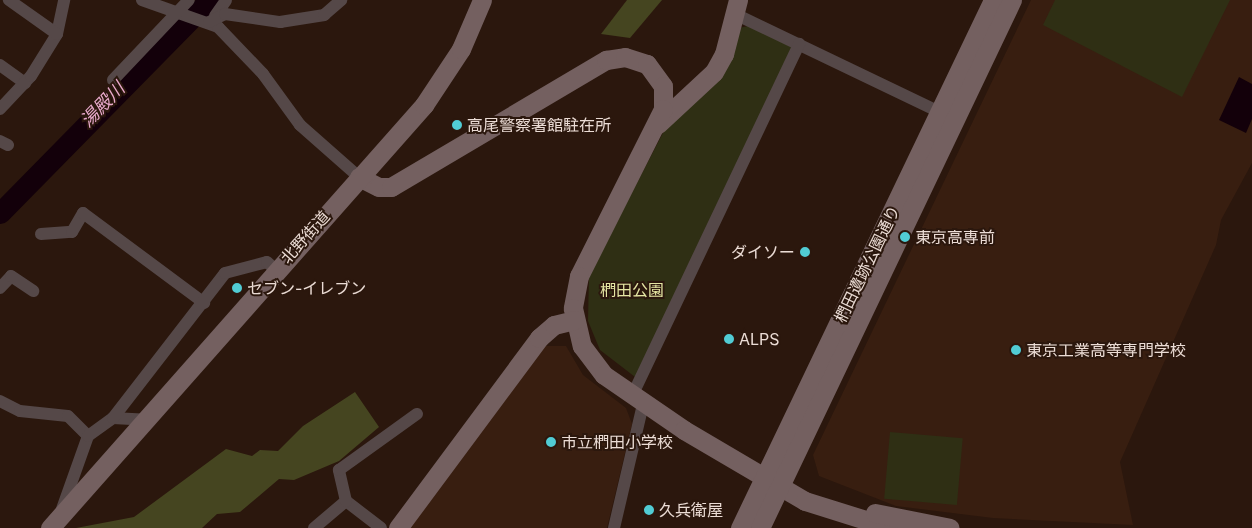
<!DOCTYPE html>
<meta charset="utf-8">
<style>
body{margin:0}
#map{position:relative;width:1252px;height:528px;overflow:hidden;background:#2b170d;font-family:Inter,"Noto Sans JP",sans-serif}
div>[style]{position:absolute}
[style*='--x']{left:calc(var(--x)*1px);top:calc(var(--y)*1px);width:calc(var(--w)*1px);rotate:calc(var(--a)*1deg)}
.built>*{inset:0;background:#381e10}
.green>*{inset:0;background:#2f2f14;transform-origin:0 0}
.forest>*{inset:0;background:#454520}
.water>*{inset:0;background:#13000a}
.river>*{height:21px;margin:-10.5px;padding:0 10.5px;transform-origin:10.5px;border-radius:10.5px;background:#13000a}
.street>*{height:12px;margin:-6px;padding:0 6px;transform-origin:6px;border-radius:6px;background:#554848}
.secondary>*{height:19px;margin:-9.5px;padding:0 9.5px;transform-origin:9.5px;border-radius:9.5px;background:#746060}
.dots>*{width:14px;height:14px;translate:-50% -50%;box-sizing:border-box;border:2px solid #2b170d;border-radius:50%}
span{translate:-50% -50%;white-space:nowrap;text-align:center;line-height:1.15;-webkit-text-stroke:4px #2b170d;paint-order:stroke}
.poi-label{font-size:16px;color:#ebdcd5}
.left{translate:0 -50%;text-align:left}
.right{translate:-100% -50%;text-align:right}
.street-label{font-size:16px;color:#ebdcd5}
.park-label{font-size:16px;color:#e4e5a3}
.water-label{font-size:18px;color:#e9aacc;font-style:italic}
</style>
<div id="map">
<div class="built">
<i style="clip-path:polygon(1031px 0,1252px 0,1252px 163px,1221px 220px,1216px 245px,1120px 462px,1133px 525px,993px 518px,896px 506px,819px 476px,813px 455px)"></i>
<i style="clip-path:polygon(544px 346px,566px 346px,583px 375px,626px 408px,632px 424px,607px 528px,409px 528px)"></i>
</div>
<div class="green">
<i style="clip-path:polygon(1055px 0,1230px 0,1182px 97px,1043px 25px)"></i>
<i style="clip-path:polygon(748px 26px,797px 49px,639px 380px,600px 350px,588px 321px,589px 275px,665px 129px,739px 28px)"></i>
<i style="left:890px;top:432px;width:73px;height:67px;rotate:5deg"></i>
</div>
<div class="forest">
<i style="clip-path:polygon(627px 0,662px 0,630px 38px,601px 34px)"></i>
<i style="clip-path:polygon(355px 392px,379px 427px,339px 461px,294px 480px,279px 479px,240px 512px,217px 514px,202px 528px,76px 528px,134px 517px,226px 449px,252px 456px,260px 450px,278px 451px,303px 426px)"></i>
</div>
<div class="water">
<i style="clip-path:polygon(1239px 77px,1252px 84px,1252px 119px,1246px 133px,1219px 120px)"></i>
</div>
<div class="river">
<i style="--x:0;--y:213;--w:298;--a:-45.5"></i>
</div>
<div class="street">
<i style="--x:142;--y:0;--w:81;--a:19.6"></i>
<i style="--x:218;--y:27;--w:65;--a:46.2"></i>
<i style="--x:263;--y:74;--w:63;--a:54"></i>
<i style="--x:300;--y:125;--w:79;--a:41.4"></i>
<i style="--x:735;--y:14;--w:234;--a:25.6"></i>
<i style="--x:215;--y:16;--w:19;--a:-55"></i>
<i style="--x:209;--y:22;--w:18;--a:-27"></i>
<i style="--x:225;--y:14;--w:56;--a:8.3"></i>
<i style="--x:280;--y:22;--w:45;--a:-9"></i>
<i style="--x:324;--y:15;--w:23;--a:-41"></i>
<i style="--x:57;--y:34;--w:35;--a:-78"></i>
<i style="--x:0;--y:65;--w:31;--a:36"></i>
<i style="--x:113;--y:80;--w:110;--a:-46.5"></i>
<i style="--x:0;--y:109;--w:45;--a:-46.8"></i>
<i style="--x:31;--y:76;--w:49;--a:-58.2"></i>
<i style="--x:57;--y:34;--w:59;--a:-144.7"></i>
<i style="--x:0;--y:141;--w:9;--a:27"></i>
<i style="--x:41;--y:234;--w:31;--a:-4"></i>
<i style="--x:72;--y:232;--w:22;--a:-60"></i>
<i style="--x:83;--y:213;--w:151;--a:36.6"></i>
<i style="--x:0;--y:288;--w:16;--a:-47"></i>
<i style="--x:11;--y:276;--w:27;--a:34"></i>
<i style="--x:632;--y:396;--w:390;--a:-64.6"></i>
<i style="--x:0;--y:401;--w:22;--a:27"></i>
<i style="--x:20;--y:411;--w:48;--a:5.9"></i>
<i style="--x:68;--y:416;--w:28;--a:45"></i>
<i style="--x:88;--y:436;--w:77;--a:109.6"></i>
<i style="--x:113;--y:418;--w:33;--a:3"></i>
<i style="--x:88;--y:436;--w:31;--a:-36"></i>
<i style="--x:113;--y:418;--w:183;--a:-52.3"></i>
<i style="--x:225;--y:273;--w:43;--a:-14.7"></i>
<i style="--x:267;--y:262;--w:12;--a:42"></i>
<i style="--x:346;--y:501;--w:44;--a:37.6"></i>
<i style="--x:314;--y:528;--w:42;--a:-40.2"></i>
<i style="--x:346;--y:501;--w:32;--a:-103"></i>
<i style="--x:339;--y:470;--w:96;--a:-35.7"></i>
<i style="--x:614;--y:528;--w:127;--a:-76.8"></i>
</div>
<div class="secondary">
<i style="--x:658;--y:124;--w:76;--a:-42.9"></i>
<i style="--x:714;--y:72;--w:21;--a:-61"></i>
<i style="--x:724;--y:54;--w:56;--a:-75.5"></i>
<i style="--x:359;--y:177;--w:22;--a:27"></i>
<i style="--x:379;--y:187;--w:12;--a:0"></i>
<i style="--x:391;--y:187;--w:250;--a:-30.6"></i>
<i style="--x:606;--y:60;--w:19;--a:-9"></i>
<i style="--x:625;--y:57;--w:23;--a:18"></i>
<i style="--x:647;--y:64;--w:27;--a:54"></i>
<i style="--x:663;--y:86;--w:23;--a:90"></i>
<i style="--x:663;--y:109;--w:187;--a:116.7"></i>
<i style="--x:579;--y:276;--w:33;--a:101"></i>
<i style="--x:573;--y:308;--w:39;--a:77"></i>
<i style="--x:582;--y:346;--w:36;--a:53"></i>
<i style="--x:604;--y:375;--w:97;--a:34.5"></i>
<i style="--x:684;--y:430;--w:140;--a:30.4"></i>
<i style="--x:805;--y:501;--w:90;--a:17.4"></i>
<i style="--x:875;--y:513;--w:76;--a:11.3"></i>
<i style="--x:50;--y:528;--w:565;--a:-48.52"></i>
<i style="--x:424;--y:105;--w:67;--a:-56.5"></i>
<i style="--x:461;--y:49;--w:53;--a:-66.8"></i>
<i style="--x:398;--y:528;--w:237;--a:-53.4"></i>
<i style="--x:539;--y:338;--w:20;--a:-41"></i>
<i style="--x:554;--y:325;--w:21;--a:-14"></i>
<i style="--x:740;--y:528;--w:585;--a:-64.4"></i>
<i style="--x:760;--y:528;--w:585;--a:-64.49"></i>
</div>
<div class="dots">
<i style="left:457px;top:125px;background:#51ccd4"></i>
<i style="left:905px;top:237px;background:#51ccd4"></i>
<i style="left:805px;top:252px;background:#51ccd4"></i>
<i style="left:237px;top:288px;background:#51ccd4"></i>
<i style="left:729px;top:339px;background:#51ccd4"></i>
<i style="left:1016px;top:350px;background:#51ccd4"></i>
<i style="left:551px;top:442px;background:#51ccd4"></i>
<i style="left:649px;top:510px;background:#51ccd4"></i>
</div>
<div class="poi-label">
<span class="left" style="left:467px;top:125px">高尾警察署館駐在所</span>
<span class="left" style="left:915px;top:237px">東京高専前</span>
<span class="right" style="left:795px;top:252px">ダイソー</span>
<span class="left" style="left:247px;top:288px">セブン-イレブン</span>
<span class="left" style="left:739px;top:339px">ALPS</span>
<span class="left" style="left:1026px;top:350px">東京工業高等専門学校</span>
<span class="left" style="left:561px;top:442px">市立椚田小学校</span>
<span class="left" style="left:659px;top:510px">久兵衛屋</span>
</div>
<div class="street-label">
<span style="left:305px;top:237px;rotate:-48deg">北野街道</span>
<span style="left:867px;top:264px;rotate:-64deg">椚田遺跡公園通り</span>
</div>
<div class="park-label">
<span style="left:632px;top:290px">椚田公園</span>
</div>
<div class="water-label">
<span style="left:103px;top:105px;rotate:-46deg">湯殿川</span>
</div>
</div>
